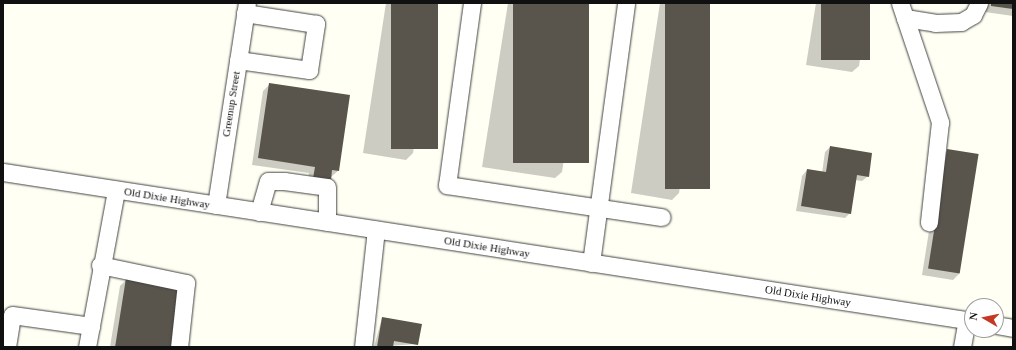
<!DOCTYPE html>
<style>
body{margin:0}
#map{position:relative;width:1016px;height:350px;overflow:hidden;background:#fffff3;font-family:Georgia,serif}
div>[style]{position:absolute}
[style*='--x']{left:calc(var(--x)*1px);top:calc(var(--y)*1px);width:calc(var(--w)*1px);rotate:calc(var(--a)*1deg)}
.shadow>*{inset:0;background:#0003}
.building>*{inset:0;background:#59544c;transform-origin:0 0}
.roads{filter:drop-shadow(0 0 1px #434343) drop-shadow(0 0 1px #434343)}
.minor>*{height:17px;margin:-8.5px;padding:0 8.5px;transform-origin:8.5px;border-radius:8.5px;background:#fff}
span{translate:-50% -50%;white-space:nowrap;text-align:center;line-height:1.15;-webkit-text-stroke:4px #fff;paint-order:stroke}
.street-label{font-size:11px;color:#101010}
.frame{position:absolute;inset:0;border:4px solid #101010;pointer-events:none}
.north{position:absolute;left:964px;top:298px;width:40px;height:40px;box-sizing:border-box;background:#fff;border:1px solid #9f9f9f;border-radius:50%;rotate:279deg;font-size:11px;font-weight:700;line-height:16px;text-align:center;color:#101010}
.north::after{content:'';display:block;margin:auto;width:14px;height:18px;background:#c53823;clip-path:polygon(50% 0,100% 100%,50% 72%,0 100%)}
</style>
<div id="map">
<div class="shadow">
<i style="clip-path:polygon(386px 3px,436px 3px,413px 153px,406px 160px,363px 153px)"></i>
<i style="clip-path:polygon(508px 3px,588px 3px,562px 172px,555px 178px,482px 167px)"></i>
<i style="clip-path:polygon(660px 3px,709px 3px,679px 193px,672px 200px,631px 193px)"></i>
<i style="clip-path:polygon(816px 3px,869px 3px,859px 66px,852px 72px,806px 65px)"></i>
<i style="clip-path:polygon(986px 3px,1013px 3px,1013px 16px,985px 12px)"></i>
<i style="clip-path:polygon(270px 84px,338px 171px,331px 177px,307px 184px,309px 173px,252px 165px,263px 91px)"></i>
<i style="clip-path:polygon(830px 147px,868px 176px,862px 181px,855px 180px,850px 213px,845px 218px,796px 211px,802px 176px,807px 170px,822px 173px,825px 152px)"></i>
<i style="clip-path:polygon(948px 150px,959px 274px,953px 280px,922px 275px,941px 156px)"></i>
<i style="clip-path:polygon(127px 279px,171px 347px,110px 347px,120px 286px)"></i>
<i style="clip-path:polygon(382px 318px,417px 344px,374px 347px)"></i>
</div>
<div class="building">
<i style="left:391px;top:3px;width:47px;height:146px"></i>
<i style="left:513px;top:3px;width:76px;height:160px"></i>
<i style="left:665px;top:3px;width:45px;height:186px"></i>
<i style="left:821px;top:3px;width:49px;height:57px"></i>
<i style="clip-path:polygon(991px 3px,1013px 3px,1013px 9px,991px 6px)"></i>
<i style="clip-path:polygon(269px 83px,350px 95px,339px 171px,332px 170px,331px 181px,313px 178px,315px 167px,258px 158px)"></i>
<i style="clip-path:polygon(830px 146px,872px 153px,869px 177px,857px 175px,851px 214px,801px 206px,807px 169px,826px 172px)"></i>
<i style="left:947px;top:149px;width:32px;height:121px;rotate:9deg"></i>
<i style="left:126px;top:278px;width:57px;height:70px;rotate:9deg"></i>
<i style="clip-path:polygon(382px 317px,422px 324px,418px 345px,394px 341px,393px 347px,377px 347px)"></i>
</div>
<div class="roads">
<div class="minor">
<i style="--x:472;--y:3;--w:184;--a:97.8"></i>
<i style="--x:447;--y:185;--w:217;--a:8.5"></i>
<i style="--x:900;--y:3;--w:126;--a:71.4"></i>
<i style="--x:940;--y:122;--w:101;--a:96.3"></i>
<i style="--x:905;--y:18;--w:30;--a:9"></i>
<i style="--x:935;--y:23;--w:26;--a:-2"></i>
<i style="--x:961;--y:22;--w:14;--a:-30"></i>
<i style="--x:973;--y:15;--w:13;--a:-63"></i>
<i style="--x:238;--y:60;--w:72;--a:8"></i>
<i style="--x:309;--y:70;--w:47;--a:-81.3"></i>
<i style="--x:316;--y:24;--w:72;--a:-171.2"></i>
<i style="--x:3;--y:172;--w:980;--a:8.74"></i>
<i style="--x:216;--y:205;--w:204;--a:-81.3"></i>
<i style="--x:259;--y:212;--w:32;--a:-74"></i>
<i style="--x:268;--y:181;--w:16;--a:0"></i>
<i style="--x:284;--y:181;--w:43;--a:7.9"></i>
<i style="--x:327;--y:187;--w:35;--a:90"></i>
<i style="--x:591;--y:263;--w:262;--a:-82.3"></i>
<i style="--x:100;--y:265;--w:88;--a:11.8"></i>
<i style="--x:186;--y:283;--w:64;--a:96.2"></i>
<i style="--x:996;--y:325;--w:17;--a:10"></i>
<i style="--x:7;--y:347;--w:32;--a:-81"></i>
<i style="--x:12;--y:315;--w:80;--a:7.9"></i>
<i style="--x:87;--y:347;--w:160;--a:-79.5"></i>
<i style="--x:363;--y:347;--w:118;--a:-83.7"></i>
<i style="--x:962;--y:347;--w:27;--a:-80"></i>
</div>
</div>
<div class="street-label">
<span style="left:231px;top:104px;rotate:-81deg">Greenup Street</span>
<span style="left:167px;top:198px;rotate:9deg">Old Dixie Highway</span>
<span style="left:487px;top:247px;rotate:9deg">Old Dixie Highway</span>
<span style="left:808px;top:296px;rotate:9deg">Old Dixie Highway</span>
</div>
<div class="frame"></div>
<div class="north">N</div>
</div>
